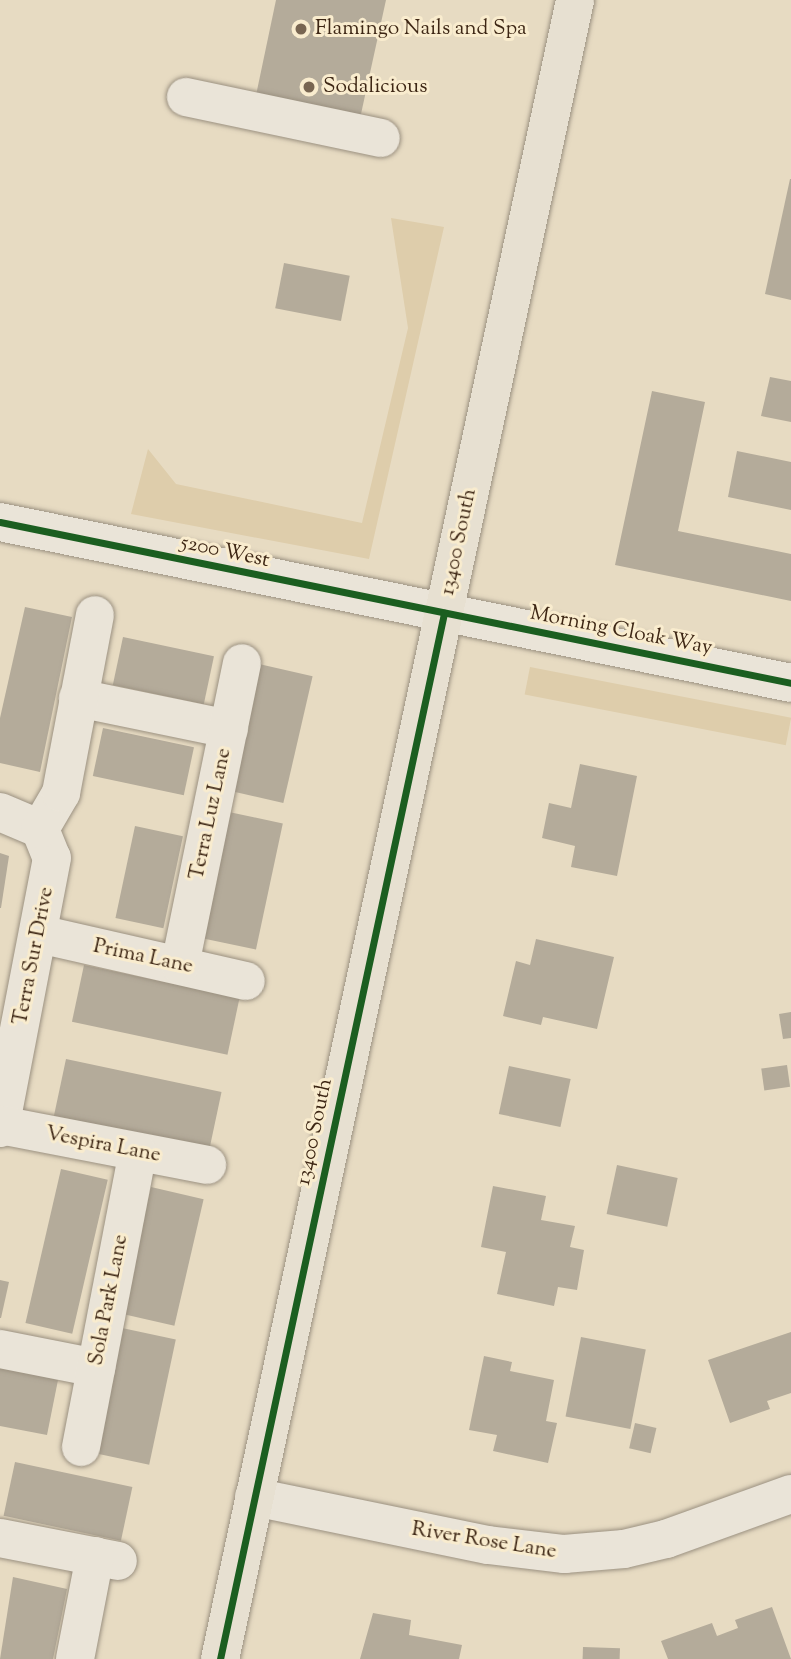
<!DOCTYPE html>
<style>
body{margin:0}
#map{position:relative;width:791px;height:1659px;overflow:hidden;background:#e7dbc2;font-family:"Sorts Mill Goudy",serif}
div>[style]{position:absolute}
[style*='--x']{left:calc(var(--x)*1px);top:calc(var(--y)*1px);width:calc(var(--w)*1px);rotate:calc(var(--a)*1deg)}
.green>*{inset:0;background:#decdab;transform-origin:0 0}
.building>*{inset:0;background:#b4ab9a;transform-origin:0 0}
.roads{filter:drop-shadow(0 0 2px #9b9181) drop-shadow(0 0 2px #9b9181)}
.minor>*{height:38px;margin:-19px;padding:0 19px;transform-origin:19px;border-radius:19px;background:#eae4d8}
.major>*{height:38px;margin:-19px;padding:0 19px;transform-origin:19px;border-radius:19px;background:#e7e0d1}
.cycleway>*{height:7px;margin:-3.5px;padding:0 3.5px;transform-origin:3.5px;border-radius:3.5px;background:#1b5e20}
.dots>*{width:19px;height:19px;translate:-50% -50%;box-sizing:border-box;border:4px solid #f9ecce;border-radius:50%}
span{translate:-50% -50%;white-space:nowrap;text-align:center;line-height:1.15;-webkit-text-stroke:6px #f9ecce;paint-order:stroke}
.poi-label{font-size:21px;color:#3d2614}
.left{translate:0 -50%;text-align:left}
.street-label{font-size:21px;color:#3d2614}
</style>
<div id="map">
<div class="green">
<i style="clip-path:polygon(391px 218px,444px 227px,369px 559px,131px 514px,148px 449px,176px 484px,362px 523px,408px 328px)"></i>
<i style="left:530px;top:667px;width:266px;height:28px;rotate:11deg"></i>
</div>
<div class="building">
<i style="clip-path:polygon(276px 0,386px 0,359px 123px,255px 100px)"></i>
<i style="clip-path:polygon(790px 179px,791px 179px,791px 300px,765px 294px)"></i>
<i style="left:284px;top:263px;width:67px;height:46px;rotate:11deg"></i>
<i style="clip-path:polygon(770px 377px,791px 381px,791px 422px,761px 416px)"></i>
<i style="clip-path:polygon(652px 391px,705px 402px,678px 531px,791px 554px,791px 601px,615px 565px)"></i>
<i style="clip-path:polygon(737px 451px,791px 462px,791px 510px,728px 497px)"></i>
<i style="clip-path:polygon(25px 607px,72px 617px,40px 772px,0 763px,0 718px)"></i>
<i style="left:123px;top:637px;width:93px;height:49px;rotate:12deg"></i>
<i style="left:259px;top:664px;width:55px;height:130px;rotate:13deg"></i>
<i style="left:103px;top:728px;width:93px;height:49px;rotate:12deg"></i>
<i style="clip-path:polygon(580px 764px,637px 776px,617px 876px,571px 867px,575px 846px,542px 838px,549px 803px,571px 808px)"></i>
<i style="left:229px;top:812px;width:55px;height:129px;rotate:12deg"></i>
<i style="left:135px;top:826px;width:49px;height:94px;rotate:12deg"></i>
<i style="clip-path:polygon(0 853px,9px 856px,1px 908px,0 908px)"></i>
<i style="clip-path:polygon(536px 939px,614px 957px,597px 1029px,543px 1017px,541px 1025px,503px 1016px,516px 961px,530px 965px)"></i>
<i style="left:84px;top:965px;width:159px;height:58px;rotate:12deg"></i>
<i style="clip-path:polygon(791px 1012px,791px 1038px,783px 1039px,779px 1014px)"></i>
<i style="left:66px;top:1059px;width:159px;height:58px;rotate:12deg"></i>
<i style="left:787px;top:1065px;width:22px;height:26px;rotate:82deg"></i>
<i style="left:509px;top:1066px;width:63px;height:49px;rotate:12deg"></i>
<i style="left:617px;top:1165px;width:62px;height:50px;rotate:12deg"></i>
<i style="left:61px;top:1169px;width:48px;height:158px;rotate:13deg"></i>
<i style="clip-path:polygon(493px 1186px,546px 1196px,541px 1220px,575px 1226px,570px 1247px,584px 1250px,577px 1290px,558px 1287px,554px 1306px,497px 1294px,506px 1252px,481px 1247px)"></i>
<i style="left:151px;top:1187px;width:54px;height:130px;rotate:13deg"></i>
<i style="clip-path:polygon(0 1280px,9px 1282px,1px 1318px,0 1318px)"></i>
<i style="left:122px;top:1328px;width:55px;height:128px;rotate:12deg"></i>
<i style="clip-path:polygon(791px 1332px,791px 1393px,767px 1401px,770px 1409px,730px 1423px,708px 1360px)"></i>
<i style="left:581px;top:1337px;width:66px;height:81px;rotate:11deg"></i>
<i style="clip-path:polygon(484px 1356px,512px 1362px,510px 1371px,554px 1380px,546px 1421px,557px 1423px,548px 1463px,493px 1451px,497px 1435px,469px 1430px)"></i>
<i style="clip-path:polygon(0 1367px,58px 1380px,47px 1435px,0 1426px)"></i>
<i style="left:635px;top:1423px;width:22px;height:26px;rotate:13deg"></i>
<i style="left:15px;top:1462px;width:120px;height:55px;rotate:12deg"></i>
<i style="clip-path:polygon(13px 1577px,67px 1589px,53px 1659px,0 1659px)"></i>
<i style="clip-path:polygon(772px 1607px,791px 1659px,668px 1659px,661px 1641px,712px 1623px,717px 1636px,738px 1628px,735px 1620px)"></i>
<i style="clip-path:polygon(373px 1613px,411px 1620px,409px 1635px,462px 1645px,459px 1659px,360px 1659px)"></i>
<i style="left:583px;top:1647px;width:37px;height:12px;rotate:2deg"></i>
</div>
<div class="roads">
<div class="minor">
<i style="--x:186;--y:97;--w:199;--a:11.9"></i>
<i style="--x:0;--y:522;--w:807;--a:11.5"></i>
<i style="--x:78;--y:698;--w:154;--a:11.6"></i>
<i style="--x:0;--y:812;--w:43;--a:23"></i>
<i style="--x:40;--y:829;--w:31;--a:68"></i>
<i style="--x:52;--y:858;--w:275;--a:100.9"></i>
<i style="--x:40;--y:829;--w:42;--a:-59.7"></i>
<i style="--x:61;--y:793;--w:181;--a:-79.2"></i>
<i style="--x:39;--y:934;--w:212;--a:12.8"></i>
<i style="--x:180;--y:965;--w:308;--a:-78.4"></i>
<i style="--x:0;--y:1125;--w:211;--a:10.9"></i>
<i style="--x:0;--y:1349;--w:98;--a:11.2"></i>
<i style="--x:81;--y:1447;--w:300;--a:-79.1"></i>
<i style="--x:254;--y:1497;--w:239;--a:11.6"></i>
<i style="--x:488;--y:1545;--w:77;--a:6.8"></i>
<i style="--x:564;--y:1554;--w:60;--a:-4.8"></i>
<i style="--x:624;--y:1549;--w:43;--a:-13.4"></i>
<i style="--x:666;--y:1539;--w:133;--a:-19.8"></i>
<i style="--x:0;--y:1538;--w:120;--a:11"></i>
<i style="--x:75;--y:1659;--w:105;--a:-79"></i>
</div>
<div class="major">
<i style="--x:220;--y:1659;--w:1697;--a:-77.92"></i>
</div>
</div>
<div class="cycleway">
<i style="--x:0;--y:522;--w:807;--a:11.5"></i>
<i style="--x:220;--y:1659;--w:1070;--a:-77.91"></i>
</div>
<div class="dots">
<i style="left:301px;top:29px;background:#786551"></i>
<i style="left:309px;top:87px;background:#786551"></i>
</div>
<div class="poi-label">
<span class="left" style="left:315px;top:29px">Flamingo Nails and Spa</span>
<span class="left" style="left:323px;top:87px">Sodalicious</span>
</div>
<div class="street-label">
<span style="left:459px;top:542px;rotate:-78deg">13400 South</span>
<span style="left:225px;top:552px;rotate:12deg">5200 West</span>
<span style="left:621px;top:631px;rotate:11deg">Morning Cloak Way</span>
<span style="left:211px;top:814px;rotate:-78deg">Terra Luz Lane</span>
<span style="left:34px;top:956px;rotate:-79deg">Terra Sur Drive</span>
<span style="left:143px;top:957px;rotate:12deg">Prima Lane</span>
<span style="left:315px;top:1132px;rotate:-78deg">13400 South</span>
<span style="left:103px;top:1145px;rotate:11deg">Vespira Lane</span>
<span style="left:109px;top:1300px;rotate:-79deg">Sola Park Lane</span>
<span style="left:484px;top:1541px;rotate:9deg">River Rose Lane</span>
</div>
</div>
